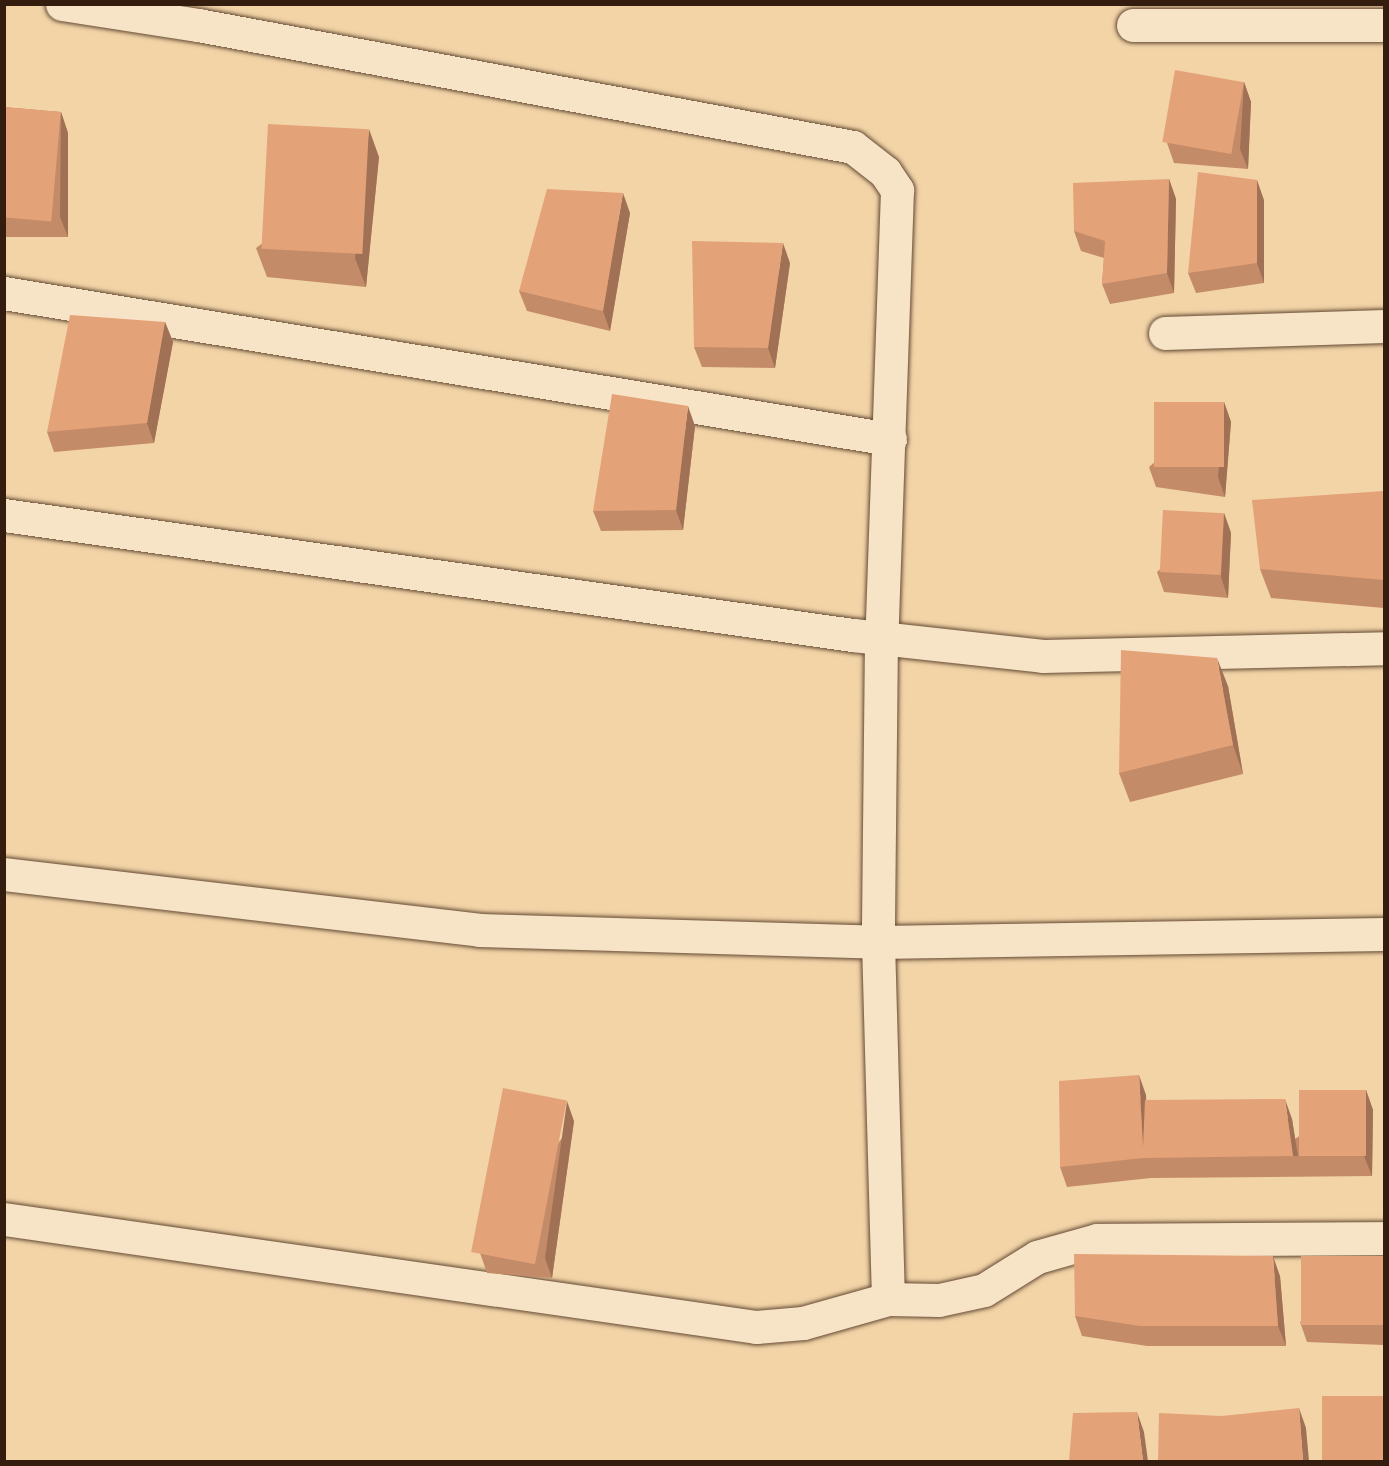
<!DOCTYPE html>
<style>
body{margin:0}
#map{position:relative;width:1389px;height:1466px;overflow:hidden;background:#f2d4a7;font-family:"Gentium Book Plus",serif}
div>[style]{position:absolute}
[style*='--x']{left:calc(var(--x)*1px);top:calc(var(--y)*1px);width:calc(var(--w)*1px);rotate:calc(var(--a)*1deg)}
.roads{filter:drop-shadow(0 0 2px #644a34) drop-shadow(0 0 2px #644a34)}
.street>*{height:33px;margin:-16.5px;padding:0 16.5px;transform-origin:16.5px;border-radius:16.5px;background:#f7e3c6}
.wall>*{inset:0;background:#c48b68}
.shaded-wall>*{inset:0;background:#a07155}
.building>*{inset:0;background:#e4a279;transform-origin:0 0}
span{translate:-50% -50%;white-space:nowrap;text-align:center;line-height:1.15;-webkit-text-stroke:6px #f7e3c6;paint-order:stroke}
.frame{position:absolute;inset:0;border:6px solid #341c0e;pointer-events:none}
</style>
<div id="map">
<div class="roads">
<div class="street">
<i style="--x:62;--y:4;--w:138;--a:8.8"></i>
<i style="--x:198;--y:25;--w:666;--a:10.55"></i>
<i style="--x:853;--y:147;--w:41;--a:38"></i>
<i style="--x:885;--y:172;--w:22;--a:56"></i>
<i style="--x:897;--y:190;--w:448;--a:92"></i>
<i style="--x:881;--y:638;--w:304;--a:90.6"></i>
<i style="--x:878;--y:942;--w:357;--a:88.4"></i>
<i style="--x:1133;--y:25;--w:251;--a:0"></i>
<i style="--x:4;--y:293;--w:898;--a:9.36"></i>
<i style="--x:1165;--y:333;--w:219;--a:-1.8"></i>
<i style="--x:4;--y:515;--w:857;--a:8.05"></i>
<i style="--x:853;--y:635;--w:191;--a:6.3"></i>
<i style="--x:1043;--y:656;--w:341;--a:-1.3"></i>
<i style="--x:4;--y:874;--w:478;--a:6.7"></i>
<i style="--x:479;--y:930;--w:399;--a:1.7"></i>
<i style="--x:878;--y:942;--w:506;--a:-0.91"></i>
<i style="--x:4;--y:1219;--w:760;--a:8.17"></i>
<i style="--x:756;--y:1327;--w:47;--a:-4.9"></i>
<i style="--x:803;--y:1323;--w:88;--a:-15.8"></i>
<i style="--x:888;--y:1299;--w:51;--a:1.1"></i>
<i style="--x:939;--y:1300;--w:46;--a:-12.5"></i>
<i style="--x:984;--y:1290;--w:62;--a:-31.9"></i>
<i style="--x:1037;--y:1257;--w:62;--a:-15.8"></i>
<i style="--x:1097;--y:1240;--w:287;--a:-0.4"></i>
</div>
</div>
<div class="wall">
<i style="clip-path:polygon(1244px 82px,1251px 102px,1248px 169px,1174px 163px,1167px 143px)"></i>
<i style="clip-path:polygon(4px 107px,61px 112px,68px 133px,68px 237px,4px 237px)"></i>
<i style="clip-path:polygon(379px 157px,366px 287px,267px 277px,256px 248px)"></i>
<i style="clip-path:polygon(1169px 179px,1176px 199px,1174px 293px,1110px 304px,1102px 284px,1104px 258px,1081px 251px,1074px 231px)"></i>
<i style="clip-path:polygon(1264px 200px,1264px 283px,1196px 293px,1188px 273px)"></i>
<i style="clip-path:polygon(630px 213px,610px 331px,527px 311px,519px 291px)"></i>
<i style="clip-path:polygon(790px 263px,775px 368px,702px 367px,694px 347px)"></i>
<i style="clip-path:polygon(165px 322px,173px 342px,154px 443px,54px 452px,47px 432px)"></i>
<i style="clip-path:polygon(1224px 402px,1231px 422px,1225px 497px,1156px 487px,1149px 467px)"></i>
<i style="clip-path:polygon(695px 426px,683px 530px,601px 531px,593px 511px)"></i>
<i style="clip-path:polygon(1384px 491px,1384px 608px,1271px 598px,1260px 569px)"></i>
<i style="clip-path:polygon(1224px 513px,1231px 533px,1228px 598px,1164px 592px,1157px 572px)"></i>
<i style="clip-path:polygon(1228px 686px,1243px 774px,1130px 802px,1119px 773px)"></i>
<i style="clip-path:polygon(1366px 1090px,1373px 1110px,1372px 1176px,1151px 1178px,1067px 1187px,1060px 1167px,1146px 1095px,1146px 1100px,1292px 1119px,1295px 1139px)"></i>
<i style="clip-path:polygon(574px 1121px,552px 1278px,487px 1273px,480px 1253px)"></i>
<i style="clip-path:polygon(1384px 1256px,1384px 1345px,1307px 1342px,1300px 1322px)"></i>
<i style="clip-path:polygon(1280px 1276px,1286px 1346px,1147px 1346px,1082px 1336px,1075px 1316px)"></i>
</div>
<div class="shaded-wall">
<i style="clip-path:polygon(1244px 82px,1251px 102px,1248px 169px,1240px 149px)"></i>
<i style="clip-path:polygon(61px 112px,68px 133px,68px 237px,60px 217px)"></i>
<i style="clip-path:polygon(369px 129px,379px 157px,366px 287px,355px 258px)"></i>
<i style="clip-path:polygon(1169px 179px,1176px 199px,1174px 293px,1167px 273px)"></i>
<i style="clip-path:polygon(1257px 180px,1264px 200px,1264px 283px,1257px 263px)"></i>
<i style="clip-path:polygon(623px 193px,630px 213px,610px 331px,603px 311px)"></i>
<i style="clip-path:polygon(783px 243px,790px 263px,775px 368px,768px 348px)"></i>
<i style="clip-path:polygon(165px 322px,173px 342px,154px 443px,147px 423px)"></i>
<i style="clip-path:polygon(1224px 402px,1231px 422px,1225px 497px,1218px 477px)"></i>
<i style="clip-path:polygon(688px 406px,695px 426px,683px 530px,676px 510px)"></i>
<i style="clip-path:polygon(1224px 513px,1231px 533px,1228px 598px,1221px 577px)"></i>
<i style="clip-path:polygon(1217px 658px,1228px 686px,1243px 774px,1233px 745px)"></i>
<i style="clip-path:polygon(1139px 1075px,1146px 1095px,1149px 1158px,1143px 1147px)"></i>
<i style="clip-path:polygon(1366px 1090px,1373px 1110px,1372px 1176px,1364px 1156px)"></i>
<i style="clip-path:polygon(1285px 1099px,1292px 1119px,1298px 1156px,1293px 1156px,1301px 1176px,1293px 1156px)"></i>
<i style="clip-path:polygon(567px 1101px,574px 1121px,552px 1278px,545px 1258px)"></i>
<i style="clip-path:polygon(1273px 1256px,1280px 1276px,1286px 1346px,1278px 1326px)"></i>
<i style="clip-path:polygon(1299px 1408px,1306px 1428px,1309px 1461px,1303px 1461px)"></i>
<i style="clip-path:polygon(1137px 1412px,1144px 1432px,1148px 1461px,1143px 1461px)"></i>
</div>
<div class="building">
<i style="left:1175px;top:70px;width:70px;height:73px;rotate:10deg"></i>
<i style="left:4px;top:107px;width:57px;height:110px;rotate:5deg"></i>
<i style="left:268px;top:124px;width:101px;height:125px;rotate:3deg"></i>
<i style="clip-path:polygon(1198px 172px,1257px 180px,1257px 263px,1188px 273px)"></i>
<i style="clip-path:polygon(1169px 179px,1167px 273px,1102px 284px,1105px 241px,1074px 231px,1073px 183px)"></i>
<i style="clip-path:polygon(547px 189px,623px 193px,603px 311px,519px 291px)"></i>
<i style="clip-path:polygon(692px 241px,783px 243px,768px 348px,694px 347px)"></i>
<i style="clip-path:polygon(70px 315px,165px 322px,147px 423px,47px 432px)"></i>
<i style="clip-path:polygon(612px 394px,688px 406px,676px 510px,593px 511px)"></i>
<i style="left:1154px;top:402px;width:70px;height:65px"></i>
<i style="clip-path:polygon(1384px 491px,1384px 580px,1260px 569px,1252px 500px)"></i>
<i style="left:1163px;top:510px;width:61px;height:62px;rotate:3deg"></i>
<i style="clip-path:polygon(1121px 650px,1217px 658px,1233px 745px,1119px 773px)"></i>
<i style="clip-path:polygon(1139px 1075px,1143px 1147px,1145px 1100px,1285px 1099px,1293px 1156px,1143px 1158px,1060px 1167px,1059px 1081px)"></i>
<i style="left:503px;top:1088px;width:65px;height:167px;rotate:11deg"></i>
<i style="left:1299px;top:1090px;width:67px;height:66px"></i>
<i style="clip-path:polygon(1074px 1254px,1273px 1256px,1278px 1326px,1140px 1326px,1075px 1316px)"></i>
<i style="left:1384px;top:1256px;width:69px;height:83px;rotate:90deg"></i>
<i style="left:1384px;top:1396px;width:65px;height:62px;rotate:90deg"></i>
<i style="clip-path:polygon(1299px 1408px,1303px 1461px,1158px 1461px,1159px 1413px,1222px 1416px)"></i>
<i style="clip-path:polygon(1137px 1412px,1143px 1461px,1069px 1461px,1073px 1413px)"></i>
</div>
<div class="frame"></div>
</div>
